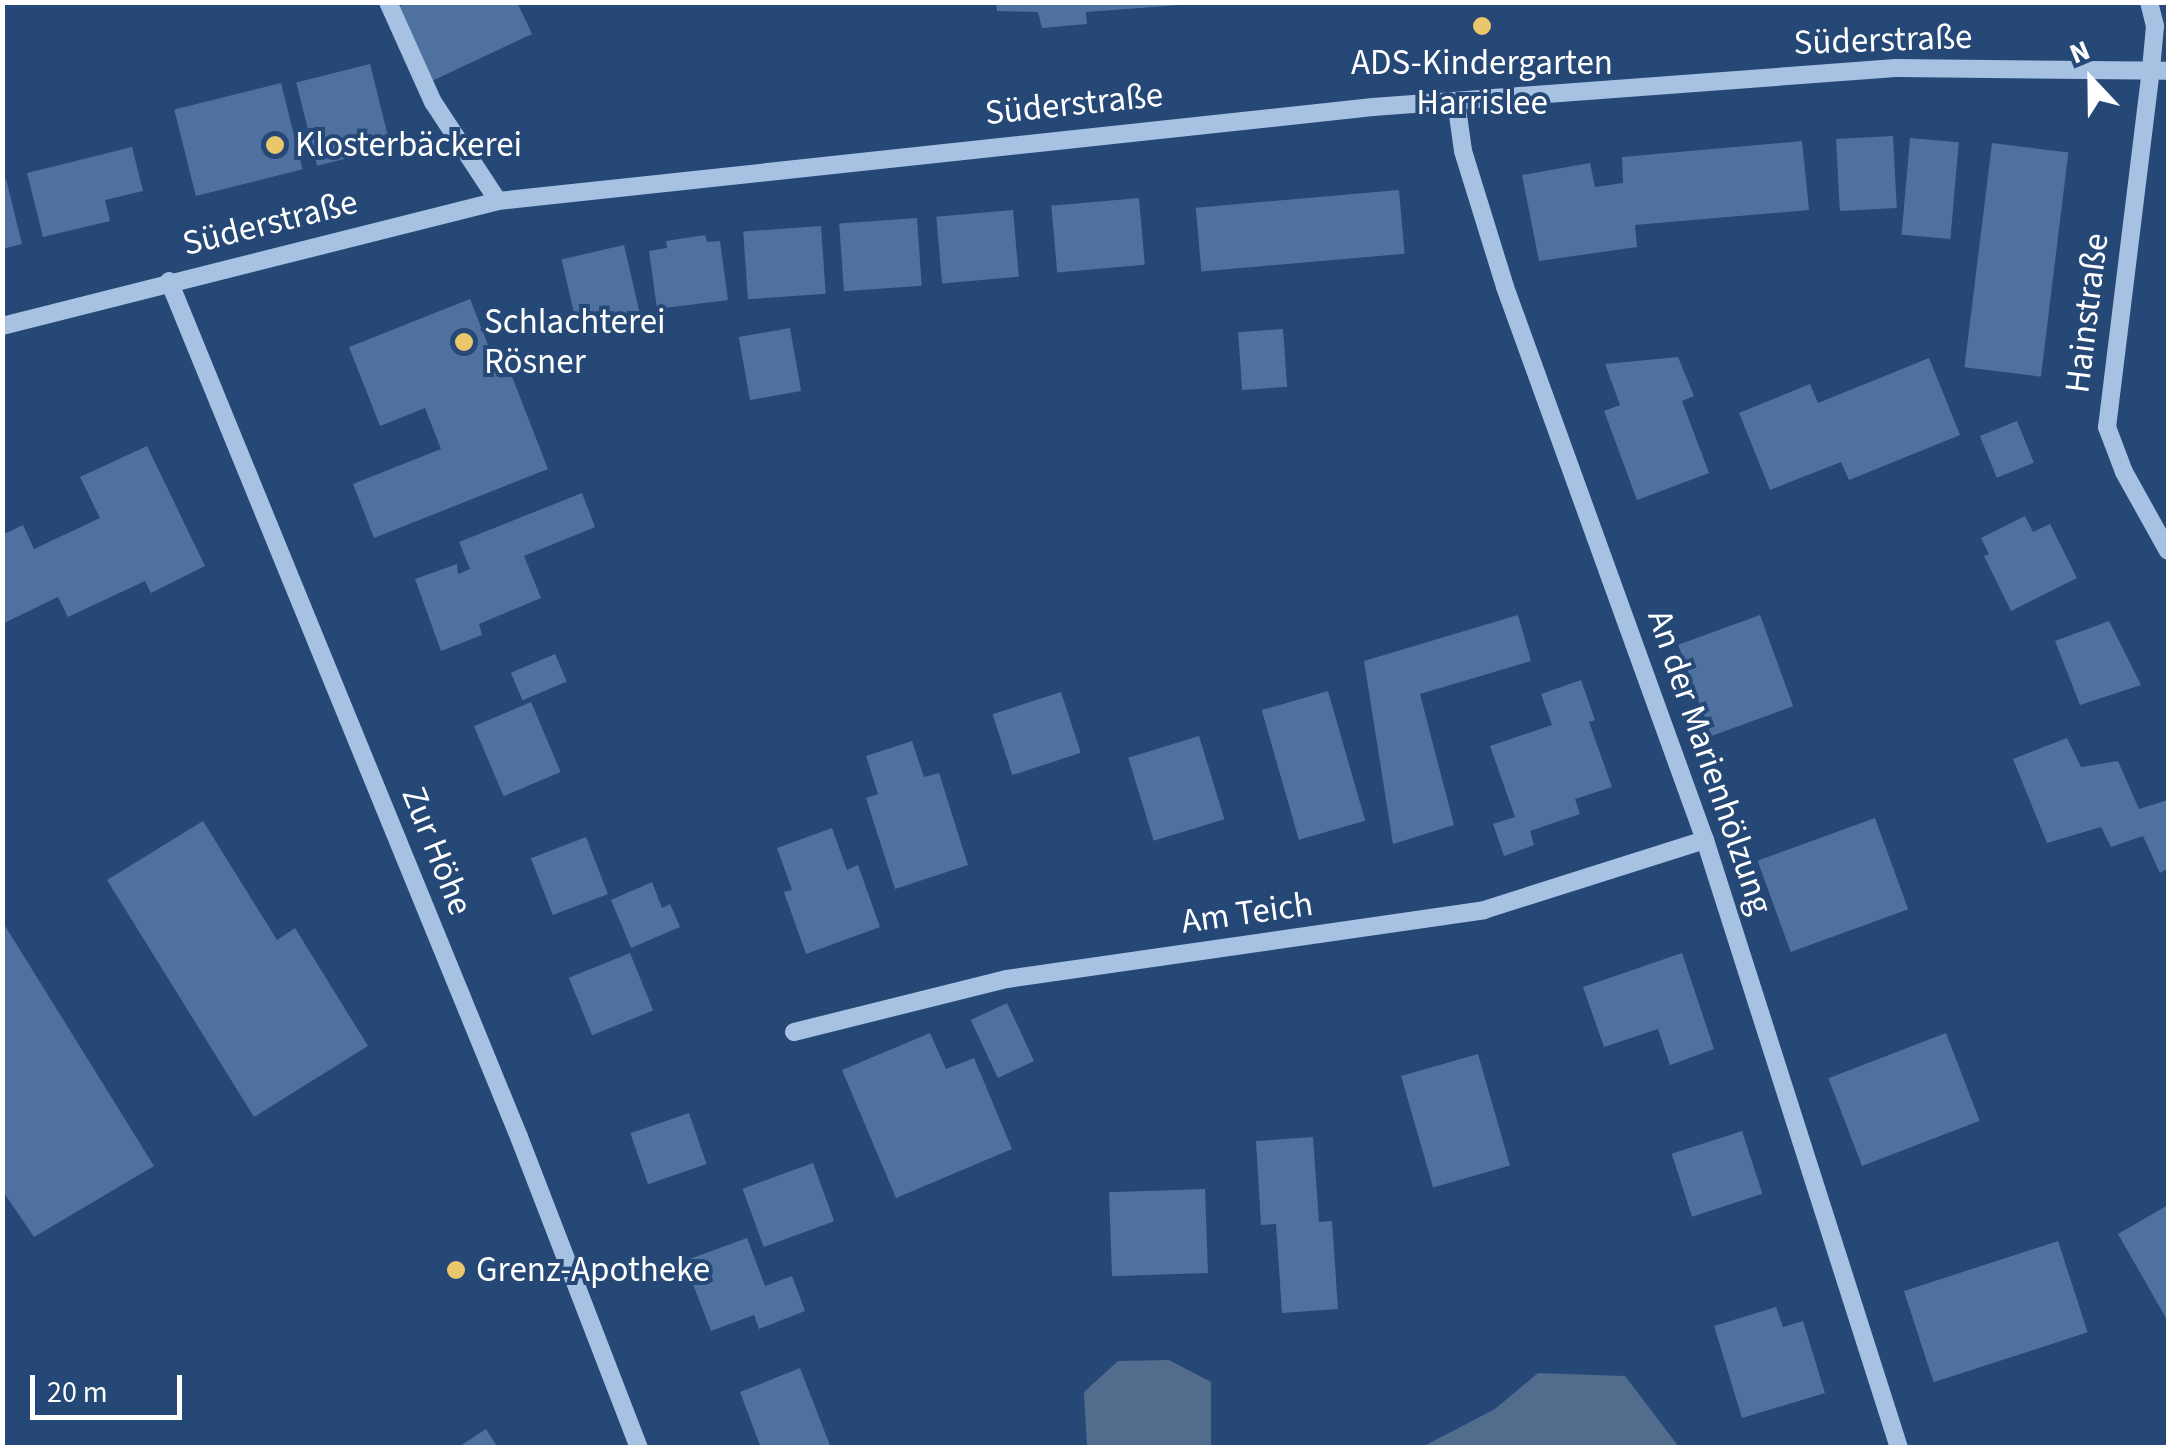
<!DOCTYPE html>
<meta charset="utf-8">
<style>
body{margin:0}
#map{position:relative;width:2171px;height:1450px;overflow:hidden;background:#254876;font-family:"Source Sans 3",sans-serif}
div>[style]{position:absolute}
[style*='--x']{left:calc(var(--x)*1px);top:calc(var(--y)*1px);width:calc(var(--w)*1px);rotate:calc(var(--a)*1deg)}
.water>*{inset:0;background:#526c8e}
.building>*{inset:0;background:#4e719f;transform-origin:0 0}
.minor>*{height:18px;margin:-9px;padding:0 9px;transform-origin:9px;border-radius:9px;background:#a6c1e2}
.dots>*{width:28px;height:28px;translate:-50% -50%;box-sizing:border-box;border:5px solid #254876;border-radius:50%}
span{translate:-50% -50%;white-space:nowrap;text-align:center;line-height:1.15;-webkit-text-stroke:8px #254876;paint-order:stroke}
.street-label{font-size:35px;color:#fff}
.poi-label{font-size:35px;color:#fff}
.left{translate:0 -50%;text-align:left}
.frame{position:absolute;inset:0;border:5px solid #fff;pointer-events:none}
.north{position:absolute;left:2041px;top:30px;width:100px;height:100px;-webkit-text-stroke:8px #254876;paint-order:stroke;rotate:338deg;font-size:28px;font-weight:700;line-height:40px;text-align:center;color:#fff}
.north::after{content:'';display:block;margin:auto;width:35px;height:45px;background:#fff;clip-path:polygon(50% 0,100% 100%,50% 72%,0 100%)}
.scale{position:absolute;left:30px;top:1375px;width:152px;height:45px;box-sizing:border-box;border:5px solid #fff;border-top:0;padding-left:12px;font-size:30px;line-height:35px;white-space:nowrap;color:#fff;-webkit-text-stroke:8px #254876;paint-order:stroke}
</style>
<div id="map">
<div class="water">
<i style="clip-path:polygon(1169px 1360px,1211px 1382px,1211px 1446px,1241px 1447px,1087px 1447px,1084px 1392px,1118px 1361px)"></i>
<i style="clip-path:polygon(1538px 1373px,1625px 1376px,1679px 1447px,1422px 1447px,1495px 1409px)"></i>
</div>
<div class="building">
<i style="clip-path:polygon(408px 2px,517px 2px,532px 34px,432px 81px,398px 7px)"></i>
<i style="clip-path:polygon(996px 2px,1181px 2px,1181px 5px,1086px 12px,1087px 24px,1042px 28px,1038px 12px,997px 11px)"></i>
<i style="left:370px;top:64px;width:86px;height:76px;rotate:76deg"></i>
<i style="left:281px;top:83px;width:89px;height:110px;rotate:76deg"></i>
<i style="left:1893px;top:136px;width:72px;height:57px;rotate:87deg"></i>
<i style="left:1910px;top:138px;width:49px;height:97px;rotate:5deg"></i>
<i style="clip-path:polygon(1802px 141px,1809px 210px,1635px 225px,1637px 247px,1539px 261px,1522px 175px,1590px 163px,1595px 187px,1623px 183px,1622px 157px)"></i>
<i style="left:1992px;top:143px;width:77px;height:226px;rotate:7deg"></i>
<i style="clip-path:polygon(132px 147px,143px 191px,105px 200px,110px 221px,43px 237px,27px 173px)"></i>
<i style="clip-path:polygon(6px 179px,22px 244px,2px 249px,2px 180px)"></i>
<i style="left:1399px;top:190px;width:64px;height:204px;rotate:85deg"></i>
<i style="left:1139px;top:198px;width:67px;height:88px;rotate:85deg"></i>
<i style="left:1013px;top:210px;width:67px;height:77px;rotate:85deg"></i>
<i style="left:917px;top:218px;width:68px;height:78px;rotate:86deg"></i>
<i style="left:821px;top:226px;width:68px;height:78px;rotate:86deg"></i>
<i style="clip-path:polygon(705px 235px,707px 242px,720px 241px,728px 300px,657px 309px,649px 251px,667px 248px,666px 241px)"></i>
<i style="left:624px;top:245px;width:73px;height:64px;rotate:77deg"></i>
<i style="clip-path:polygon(470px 299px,501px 378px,511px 374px,548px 469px,374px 538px,353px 484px,441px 449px,425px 408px,380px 426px,349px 347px)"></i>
<i style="left:790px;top:328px;width:64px;height:52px;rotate:80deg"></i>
<i style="left:1283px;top:329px;width:58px;height:45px;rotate:86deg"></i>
<i style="clip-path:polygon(1678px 357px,1694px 396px,1682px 401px,1709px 473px,1637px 500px,1604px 411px,1620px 405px,1605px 364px)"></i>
<i style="clip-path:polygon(1929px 358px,1960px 435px,1849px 480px,1841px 462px,1770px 490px,1739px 413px,1810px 384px,1818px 403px)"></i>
<i style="left:2017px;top:421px;width:45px;height:40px;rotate:68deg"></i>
<i style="clip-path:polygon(147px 446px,205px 566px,151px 593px,145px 581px,68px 617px,58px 597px,2px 624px,2px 535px,23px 525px,34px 549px,100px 518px,80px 477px)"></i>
<i style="clip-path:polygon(582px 493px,595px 527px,524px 556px,541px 598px,479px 624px,482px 635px,441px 651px,415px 579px,457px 564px,458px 574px,470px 569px,459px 542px)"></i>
<i style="clip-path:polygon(2025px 516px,2033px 532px,2050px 524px,2077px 578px,2011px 611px,1984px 556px,1989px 554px,1981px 538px)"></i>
<i style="clip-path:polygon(1518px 615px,1531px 661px,1420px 694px,1454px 825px,1393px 844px,1364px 661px)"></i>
<i style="left:1760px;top:615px;width:97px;height:87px;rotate:70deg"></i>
<i style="clip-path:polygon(2109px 621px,2141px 685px,2080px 705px,2055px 641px)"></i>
<i style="left:555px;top:654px;width:30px;height:48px;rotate:67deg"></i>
<i style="clip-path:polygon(1581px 680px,1595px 720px,1589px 722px,1612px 787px,1575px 799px,1580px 814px,1530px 831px,1534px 845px,1504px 856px,1493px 824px,1515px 817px,1490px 746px,1552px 725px,1541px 694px)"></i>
<i style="left:1328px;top:691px;width:135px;height:69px;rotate:74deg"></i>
<i style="left:1061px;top:692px;width:64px;height:72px;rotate:72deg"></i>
<i style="left:531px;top:702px;width:76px;height:62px;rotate:67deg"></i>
<i style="left:1199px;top:736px;width:87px;height:74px;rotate:73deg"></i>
<i style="clip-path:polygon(2067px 738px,2081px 767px,2118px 761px,2139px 809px,2168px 800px,2168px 868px,2160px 873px,2143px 836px,2111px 847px,2101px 827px,2047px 843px,2013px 759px)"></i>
<i style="clip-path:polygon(912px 741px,924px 777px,939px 773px,968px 865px,895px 889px,866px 798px,878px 794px,866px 756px)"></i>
<i style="left:1875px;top:818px;width:97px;height:125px;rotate:70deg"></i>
<i style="clip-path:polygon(203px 821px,277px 940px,295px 928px,368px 1046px,254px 1117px,107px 880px)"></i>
<i style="clip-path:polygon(832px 828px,847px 870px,858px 865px,880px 927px,806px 954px,784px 892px,792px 890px,777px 848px)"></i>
<i style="left:586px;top:837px;width:61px;height:59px;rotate:69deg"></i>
<i style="clip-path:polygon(652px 882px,662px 908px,670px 904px,680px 927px,631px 948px,611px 900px)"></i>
<i style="clip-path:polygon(2px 921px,154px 1166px,34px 1237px,2px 1190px)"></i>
<i style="left:630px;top:953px;width:62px;height:66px;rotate:68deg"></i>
<i style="clip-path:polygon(1682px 953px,1714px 1049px,1670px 1065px,1658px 1029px,1604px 1047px,1583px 987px)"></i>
<i style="left:1007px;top:1003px;width:64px;height:40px;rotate:65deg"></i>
<i style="clip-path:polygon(930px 1033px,946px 1069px,974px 1058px,1012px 1149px,896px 1198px,842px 1070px)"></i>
<i style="left:1946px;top:1033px;width:94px;height:126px;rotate:69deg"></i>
<i style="left:1478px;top:1054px;width:116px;height:80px;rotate:74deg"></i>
<i style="left:689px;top:1113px;width:54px;height:62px;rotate:71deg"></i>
<i style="left:1742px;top:1131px;width:66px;height:74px;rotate:72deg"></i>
<i style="clip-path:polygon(1313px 1137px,1319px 1222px,1332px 1221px,1338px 1309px,1282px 1313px,1276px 1224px,1261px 1225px,1256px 1141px)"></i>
<i style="left:813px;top:1163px;width:62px;height:75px;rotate:70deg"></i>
<i style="left:1205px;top:1189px;width:84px;height:96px;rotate:88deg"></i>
<i style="clip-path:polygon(2168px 1205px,2168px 1317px,2166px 1318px,2118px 1234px)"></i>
<i style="clip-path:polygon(747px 1238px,765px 1286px,792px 1276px,805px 1311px,759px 1329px,754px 1315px,711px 1331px,684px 1261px)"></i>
<i style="left:2058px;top:1241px;width:96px;height:162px;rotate:72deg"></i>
<i style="clip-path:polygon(1776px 1307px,1783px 1327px,1803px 1321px,1825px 1393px,1742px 1418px,1714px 1326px)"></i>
<i style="clip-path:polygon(800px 1368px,831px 1448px,761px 1448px,740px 1392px)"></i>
<i style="clip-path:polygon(486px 1429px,498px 1448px,457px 1448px)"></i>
</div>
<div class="minor">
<i style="--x:388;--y:2;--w:110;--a:65.8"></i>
<i style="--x:433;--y:102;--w:118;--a:56.7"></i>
<i style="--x:2149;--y:2;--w:25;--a:76"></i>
<i style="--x:2155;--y:26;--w:43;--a:95.3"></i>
<i style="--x:2151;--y:69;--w:361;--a:97"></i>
<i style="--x:2107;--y:427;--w:48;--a:69.3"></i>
<i style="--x:2124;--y:472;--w:90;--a:60.9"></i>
<i style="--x:1456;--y:101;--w:50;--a:82"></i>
<i style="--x:1463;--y:151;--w:142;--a:72.8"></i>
<i style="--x:1505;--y:287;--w:588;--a:70.12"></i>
<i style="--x:1705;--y:840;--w:638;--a:72.3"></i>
<i style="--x:169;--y:281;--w:925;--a:67.76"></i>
<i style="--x:519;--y:1137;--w:333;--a:68.9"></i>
<i style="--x:2;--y:326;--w:512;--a:-14.14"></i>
<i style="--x:498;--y:201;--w:880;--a:-6.13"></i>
<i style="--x:1373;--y:107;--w:524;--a:-4.26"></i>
<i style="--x:1896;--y:68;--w:272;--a:0.6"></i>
<i style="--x:794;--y:1032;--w:219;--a:-14"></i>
<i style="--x:1007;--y:979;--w:482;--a:-8.2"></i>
<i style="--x:1484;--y:910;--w:232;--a:-17.6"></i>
</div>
<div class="dots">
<i style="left:1482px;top:26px;background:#ebc76b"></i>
<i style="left:275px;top:145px;background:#ebc76b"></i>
<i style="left:464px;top:342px;background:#ebc76b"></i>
<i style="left:456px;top:1270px;background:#ebc76b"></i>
</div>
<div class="street-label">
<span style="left:1883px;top:40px;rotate:-2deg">Süderstraße</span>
<span style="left:1074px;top:104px;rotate:-6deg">Süderstraße</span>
<span style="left:270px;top:223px;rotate:-14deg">Süderstraße</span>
<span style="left:2087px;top:313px;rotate:-83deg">Hainstraße</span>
<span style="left:1710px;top:762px;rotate:71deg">An der Marienhölzung</span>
<span style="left:437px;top:851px;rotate:68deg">Zur Höhe</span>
<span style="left:1247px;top:913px;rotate:-8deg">Am Teich</span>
</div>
<div class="poi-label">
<span style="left:1482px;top:83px">ADS-Kindergarten<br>Harrislee</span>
<span class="left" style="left:295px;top:145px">Klosterbäckerei</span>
<span class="left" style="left:484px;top:342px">Schlachterei<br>Rösner</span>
<span class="left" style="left:476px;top:1270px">Grenz-Apotheke</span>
</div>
<div class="frame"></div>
<div class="north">N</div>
<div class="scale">20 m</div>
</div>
